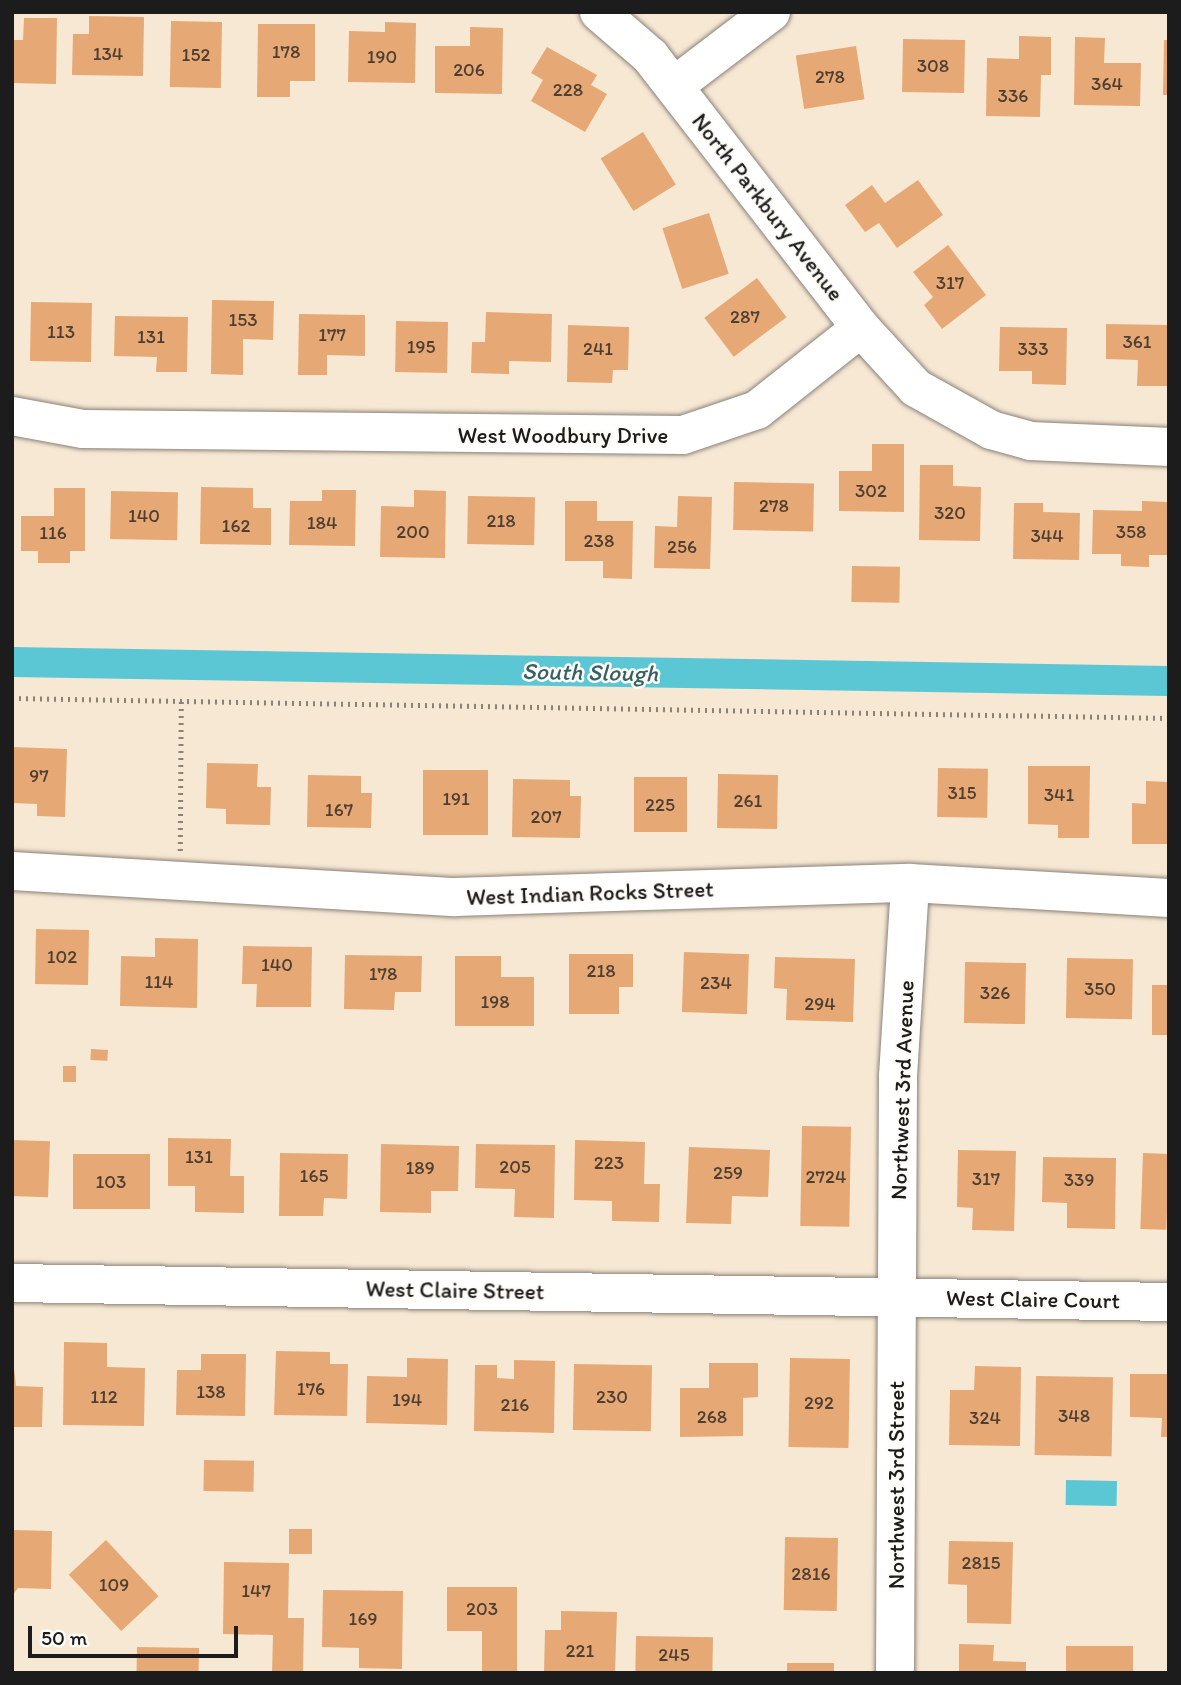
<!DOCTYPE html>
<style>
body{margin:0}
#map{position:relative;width:1181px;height:1685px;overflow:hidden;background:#f7e8d4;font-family:Itim,sans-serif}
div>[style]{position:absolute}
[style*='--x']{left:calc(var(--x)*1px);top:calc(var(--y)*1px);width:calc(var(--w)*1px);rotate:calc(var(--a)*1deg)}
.water>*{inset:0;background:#5bc7d4;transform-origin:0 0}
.canal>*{height:30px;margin:-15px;padding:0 15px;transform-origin:15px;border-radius:15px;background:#5bc7d4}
.building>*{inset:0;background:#e6a875;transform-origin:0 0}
.path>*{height:4.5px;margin-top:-2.25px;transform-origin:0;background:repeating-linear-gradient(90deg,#8a8278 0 2px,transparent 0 7px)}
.roads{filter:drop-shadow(0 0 2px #8a8278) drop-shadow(0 0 2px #8a8278)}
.minor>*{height:38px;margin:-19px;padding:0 19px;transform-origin:19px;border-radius:19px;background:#fff}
span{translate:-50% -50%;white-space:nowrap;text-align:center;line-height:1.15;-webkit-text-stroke:5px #fdfcf7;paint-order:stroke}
.number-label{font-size:19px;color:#4e3f32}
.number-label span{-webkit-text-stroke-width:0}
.street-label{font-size:23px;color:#1c1c1c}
.water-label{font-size:24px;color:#356066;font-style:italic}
.frame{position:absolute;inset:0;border:14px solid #1c1c1c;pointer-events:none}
.scale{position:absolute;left:28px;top:1626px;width:210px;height:32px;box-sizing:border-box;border:4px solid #1c1c1c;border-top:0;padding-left:9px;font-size:21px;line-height:24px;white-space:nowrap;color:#1c1c1c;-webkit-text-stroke:5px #fdfcf7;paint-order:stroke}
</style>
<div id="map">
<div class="water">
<i style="left:1066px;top:1480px;width:51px;height:25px;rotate:1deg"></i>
</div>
<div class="canal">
<i style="--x:12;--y:662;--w:1157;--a:0.94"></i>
</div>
<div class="building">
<i style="clip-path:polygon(89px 16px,144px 17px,143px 76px,72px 75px,73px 34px,89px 34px)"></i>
<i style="clip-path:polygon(24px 18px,57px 18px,56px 84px,12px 83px,12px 40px,23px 40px)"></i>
<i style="left:171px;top:21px;width:51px;height:66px;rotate:1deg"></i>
<i style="clip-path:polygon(385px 22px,416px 23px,415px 83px,348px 82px,349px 31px,385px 32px)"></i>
<i style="clip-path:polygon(258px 24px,315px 24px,315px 81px,290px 81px,290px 97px,257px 97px)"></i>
<i style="clip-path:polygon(470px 27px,503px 28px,502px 94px,435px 93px,435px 46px,470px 46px)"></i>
<i style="clip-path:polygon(1019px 36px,1051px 37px,1051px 75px,1041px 75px,1040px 117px,986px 116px,987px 58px,1019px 59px)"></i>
<i style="clip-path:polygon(1075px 37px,1105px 38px,1104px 63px,1141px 63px,1140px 106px,1074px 105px)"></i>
<i style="left:903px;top:39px;width:62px;height:53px;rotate:1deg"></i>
<i style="clip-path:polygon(1164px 40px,1169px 40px,1169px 95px,1163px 95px)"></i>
<i style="left:856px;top:46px;width:54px;height:61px;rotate:81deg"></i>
<i style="clip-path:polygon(547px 47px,597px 75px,591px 85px,607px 94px,585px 132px,531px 101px,543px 80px,531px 73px)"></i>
<i style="left:643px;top:132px;width:62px;height:50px;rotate:58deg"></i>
<i style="clip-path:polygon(918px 180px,943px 215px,897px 248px,879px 223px,865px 232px,845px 205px,872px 185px,885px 203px)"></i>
<i style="left:709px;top:213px;width:64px;height:49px;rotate:72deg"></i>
<i style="clip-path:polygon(948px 245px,986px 295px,942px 329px,924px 305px,933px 297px,913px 272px)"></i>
<i style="left:757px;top:278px;width:49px;height:66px;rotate:53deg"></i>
<i style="clip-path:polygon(212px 300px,274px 301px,273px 340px,243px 339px,243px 375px,211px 374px)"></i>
<i style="left:31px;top:302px;width:61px;height:59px;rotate:1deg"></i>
<i style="clip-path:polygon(486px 312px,552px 314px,551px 362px,509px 361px,509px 374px,471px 373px,472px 342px,485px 342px)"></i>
<i style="clip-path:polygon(299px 314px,365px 315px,365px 356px,327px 355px,327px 375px,298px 375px)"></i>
<i style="clip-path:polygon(115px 316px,188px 317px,187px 372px,156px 372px,157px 357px,114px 356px)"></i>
<i style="left:396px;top:321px;width:52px;height:51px;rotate:1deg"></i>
<i style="clip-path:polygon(1106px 324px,1169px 325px,1169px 386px,1137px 386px,1138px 360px,1106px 359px)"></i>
<i style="clip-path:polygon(568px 325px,629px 327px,628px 370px,613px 370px,612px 383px,567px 382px)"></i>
<i style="clip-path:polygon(1000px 327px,1067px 328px,1066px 385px,1032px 384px,1032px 371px,999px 371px)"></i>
<i style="clip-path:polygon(872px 444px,904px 444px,904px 512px,839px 511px,839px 471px,872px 471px)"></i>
<i style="clip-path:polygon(920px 465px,953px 465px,953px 486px,981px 487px,980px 541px,919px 540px)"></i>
<i style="left:734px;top:482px;width:80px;height:48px;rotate:1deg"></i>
<i style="clip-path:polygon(201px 487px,253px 488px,253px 508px,271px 508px,271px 545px,200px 544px)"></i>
<i style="clip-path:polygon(54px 488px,85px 488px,85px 551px,70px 551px,70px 563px,38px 563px,38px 551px,21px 551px,21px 516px,54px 516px)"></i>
<i style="clip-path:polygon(322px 490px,356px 490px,355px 546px,289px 545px,290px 501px,322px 501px)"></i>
<i style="clip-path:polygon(414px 490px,446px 491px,445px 558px,380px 557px,381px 506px,414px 507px)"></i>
<i style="left:111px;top:491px;width:67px;height:48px;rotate:1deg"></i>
<i style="left:468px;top:496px;width:67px;height:48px;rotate:1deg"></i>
<i style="clip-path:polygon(678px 496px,712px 497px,710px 569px,654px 568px,655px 526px,677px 527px)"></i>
<i style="clip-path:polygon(565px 501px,597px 501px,597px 521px,633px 521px,632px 579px,603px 578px,603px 561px,565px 561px)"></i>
<i style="clip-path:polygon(1142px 501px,1169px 502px,1169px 555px,1149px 555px,1149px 567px,1121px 566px,1121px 554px,1092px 554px,1093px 510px,1142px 511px)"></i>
<i style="clip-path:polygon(1014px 503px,1043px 503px,1043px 512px,1080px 513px,1079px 560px,1013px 559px)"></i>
<i style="left:852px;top:566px;width:48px;height:36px;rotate:1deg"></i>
<i style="clip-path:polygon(12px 747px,67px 749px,65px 817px,37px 816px,37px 804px,12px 803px)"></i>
<i style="clip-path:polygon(207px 763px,258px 764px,257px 787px,271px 787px,270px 825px,226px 824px,226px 809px,206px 808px)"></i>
<i style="clip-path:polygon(1028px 766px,1090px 766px,1089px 838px,1058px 838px,1058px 825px,1028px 824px)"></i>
<i style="left:938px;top:768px;width:50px;height:49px;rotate:1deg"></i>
<i style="left:423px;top:770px;width:65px;height:65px"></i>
<i style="left:718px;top:774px;width:60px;height:54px;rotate:1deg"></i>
<i style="clip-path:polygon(308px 775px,361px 776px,361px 793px,372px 793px,371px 828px,307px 827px)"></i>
<i style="left:634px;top:777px;width:53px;height:55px"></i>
<i style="clip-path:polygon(513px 779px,570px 780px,570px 796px,581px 796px,580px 838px,512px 837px)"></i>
<i style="clip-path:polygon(1146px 781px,1169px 782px,1169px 844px,1132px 844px,1132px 803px,1146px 804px)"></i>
<i style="left:36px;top:929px;width:53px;height:55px;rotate:1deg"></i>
<i style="clip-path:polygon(155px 938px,198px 939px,197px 1008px,120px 1006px,121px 956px,155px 957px)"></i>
<i style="clip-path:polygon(243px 946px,312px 947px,311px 1007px,256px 1007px,257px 984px,242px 984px)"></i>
<i style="left:684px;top:952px;width:65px;height:60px;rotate:2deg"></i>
<i style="clip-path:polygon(569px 954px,633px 954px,633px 987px,619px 987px,619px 1014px,569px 1014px)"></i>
<i style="clip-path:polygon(345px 955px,422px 956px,421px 992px,395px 992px,394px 1010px,344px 1009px)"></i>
<i style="clip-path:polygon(455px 956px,501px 956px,501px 977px,534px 977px,534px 1026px,455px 1026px)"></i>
<i style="clip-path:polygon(775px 957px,855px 959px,853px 1022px,786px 1020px,787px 989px,774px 988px)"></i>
<i style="left:1067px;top:958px;width:66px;height:60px;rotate:1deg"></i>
<i style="left:965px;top:962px;width:61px;height:61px;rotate:1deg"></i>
<i style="left:1152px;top:985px;width:17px;height:50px"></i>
<i style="left:91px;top:1049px;width:17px;height:11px;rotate:3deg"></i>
<i style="left:63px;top:1066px;width:13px;height:16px"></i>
<i style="left:802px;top:1126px;width:49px;height:100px;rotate:1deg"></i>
<i style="clip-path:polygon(168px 1138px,231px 1139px,230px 1176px,244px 1176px,244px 1213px,195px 1212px,195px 1186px,168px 1186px)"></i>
<i style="left:12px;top:1140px;width:38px;height:56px;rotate:2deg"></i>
<i style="clip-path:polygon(575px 1140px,645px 1142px,644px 1184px,660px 1184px,659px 1222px,612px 1221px,612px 1201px,574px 1200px)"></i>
<i style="clip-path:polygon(381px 1144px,459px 1146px,458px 1191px,431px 1191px,431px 1213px,380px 1212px)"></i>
<i style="clip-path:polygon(476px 1144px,555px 1145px,554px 1218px,514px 1217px,515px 1189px,475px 1188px)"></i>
<i style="clip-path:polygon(689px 1147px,770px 1150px,768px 1197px,732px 1196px,731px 1224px,686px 1223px)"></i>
<i style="clip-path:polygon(958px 1150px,1016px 1151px,1014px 1231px,972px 1230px,973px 1208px,957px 1207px)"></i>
<i style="clip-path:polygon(280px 1153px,348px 1154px,347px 1199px,324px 1198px,323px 1216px,279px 1216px)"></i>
<i style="left:1143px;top:1153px;width:26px;height:76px;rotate:2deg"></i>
<i style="left:73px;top:1154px;width:77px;height:55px"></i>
<i style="clip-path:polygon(1043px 1157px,1116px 1158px,1115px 1229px,1067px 1228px,1067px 1203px,1042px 1202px)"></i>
<i style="clip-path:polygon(64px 1342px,107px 1343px,107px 1367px,145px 1368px,144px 1426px,63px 1425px)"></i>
<i style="clip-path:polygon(12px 1350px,16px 1386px,43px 1387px,42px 1427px,12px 1427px)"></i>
<i style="clip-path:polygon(276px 1351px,330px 1352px,330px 1364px,348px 1364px,347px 1416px,274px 1415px)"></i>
<i style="clip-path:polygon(201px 1354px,246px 1354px,245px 1416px,176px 1415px,177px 1370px,201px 1370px)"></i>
<i style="clip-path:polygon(407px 1358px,448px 1359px,447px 1425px,366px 1423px,367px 1376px,407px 1377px)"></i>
<i style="left:790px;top:1358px;width:60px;height:89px;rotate:1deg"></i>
<i style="clip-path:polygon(514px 1360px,555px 1361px,554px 1433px,474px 1431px,475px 1365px,497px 1365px,497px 1378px,514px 1379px)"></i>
<i style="clip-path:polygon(709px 1363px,758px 1363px,758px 1397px,743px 1398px,743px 1436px,680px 1437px,680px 1388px,709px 1388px)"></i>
<i style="left:574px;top:1364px;width:78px;height:66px;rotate:1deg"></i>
<i style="clip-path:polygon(975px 1366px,1021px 1367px,1020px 1446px,949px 1445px,950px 1390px,974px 1390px)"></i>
<i style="clip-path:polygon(1130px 1374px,1169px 1374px,1169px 1437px,1161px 1437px,1162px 1418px,1130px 1417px)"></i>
<i style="left:1036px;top:1376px;width:77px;height:79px;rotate:1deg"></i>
<i style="left:204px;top:1460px;width:50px;height:31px;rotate:1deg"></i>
<i style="left:289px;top:1529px;width:23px;height:25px"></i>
<i style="clip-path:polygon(12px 1530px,52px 1531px,51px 1589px,18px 1588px,12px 1596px)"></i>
<i style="left:785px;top:1537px;width:53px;height:73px;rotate:1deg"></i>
<i style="left:106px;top:1540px;width:77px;height:51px;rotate:47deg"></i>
<i style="clip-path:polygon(949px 1541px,1013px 1542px,1011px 1624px,967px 1623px,967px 1585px,948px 1584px)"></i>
<i style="clip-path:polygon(224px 1562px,289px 1563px,288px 1618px,304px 1618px,303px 1673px,272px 1673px,273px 1635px,223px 1634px)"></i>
<i style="clip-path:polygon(447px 1587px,517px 1587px,517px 1672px,482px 1672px,482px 1631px,447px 1631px)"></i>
<i style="clip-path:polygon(323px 1590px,403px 1591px,402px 1669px,359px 1668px,359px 1648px,322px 1647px)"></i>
<i style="clip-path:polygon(561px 1611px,617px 1612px,615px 1673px,544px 1673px,545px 1630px,561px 1630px)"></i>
<i style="left:636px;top:1636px;width:77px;height:37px;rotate:1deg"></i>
<i style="clip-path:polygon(959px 1644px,994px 1645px,993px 1661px,1026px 1662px,1026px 1673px,959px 1673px)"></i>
<i style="left:1066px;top:1646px;width:67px;height:27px"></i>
<i style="left:137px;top:1647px;width:62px;height:26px;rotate:1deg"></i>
<i style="left:787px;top:1663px;width:47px;height:10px"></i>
</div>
<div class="path">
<i style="--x:12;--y:698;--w:1157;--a:0.99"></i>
<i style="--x:180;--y:851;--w:150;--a:-89.6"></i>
</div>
<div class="roads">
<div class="minor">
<i style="--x:599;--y:12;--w:67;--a:40.8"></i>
<i style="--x:650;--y:56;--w:344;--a:52.2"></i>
<i style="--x:674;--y:86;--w:122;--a:-37.3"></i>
<i style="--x:12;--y:416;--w:72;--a:10.4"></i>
<i style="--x:83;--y:429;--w:600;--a:0.57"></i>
<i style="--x:683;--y:435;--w:78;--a:-18.7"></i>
<i style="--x:757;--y:410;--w:132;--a:-38.3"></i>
<i style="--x:861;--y:328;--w:81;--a:47.5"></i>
<i style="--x:916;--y:388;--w:86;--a:29.2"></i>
<i style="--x:991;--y:430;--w:41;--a:15.4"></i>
<i style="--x:1031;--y:441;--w:138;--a:2.5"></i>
<i style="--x:12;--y:871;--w:444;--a:3.4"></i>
<i style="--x:455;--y:897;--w:455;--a:-1.8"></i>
<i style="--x:910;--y:883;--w:259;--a:3.3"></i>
<i style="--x:12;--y:1283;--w:1157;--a:0.94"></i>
<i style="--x:895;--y:1673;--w:597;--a:-89.71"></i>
<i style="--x:898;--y:1076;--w:193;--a:-86.4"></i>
</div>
</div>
<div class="number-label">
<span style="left:286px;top:52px">178</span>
<span style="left:108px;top:54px">134</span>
<span style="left:196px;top:55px">152</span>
<span style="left:382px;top:57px">190</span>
<span style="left:933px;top:66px">308</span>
<span style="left:469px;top:70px">206</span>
<span style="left:830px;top:77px">278</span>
<span style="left:1107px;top:84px">364</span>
<span style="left:568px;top:90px">228</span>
<span style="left:1013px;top:96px">336</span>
<span style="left:950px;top:283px">317</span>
<span style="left:745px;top:317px">287</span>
<span style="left:243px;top:320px">153</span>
<span style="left:61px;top:332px">113</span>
<span style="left:332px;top:335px">177</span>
<span style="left:151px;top:337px">131</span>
<span style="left:1137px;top:342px">361</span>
<span style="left:421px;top:347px">195</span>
<span style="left:598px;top:349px">241</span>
<span style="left:1033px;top:349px">333</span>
<span style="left:871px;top:491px">302</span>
<span style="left:774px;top:506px">278</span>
<span style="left:950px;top:513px">320</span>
<span style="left:144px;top:516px">140</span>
<span style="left:501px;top:521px">218</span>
<span style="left:322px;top:523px">184</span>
<span style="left:236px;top:526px">162</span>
<span style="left:413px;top:532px">200</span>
<span style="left:1131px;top:532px">358</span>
<span style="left:53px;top:533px">116</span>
<span style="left:1047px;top:536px">344</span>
<span style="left:599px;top:541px">238</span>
<span style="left:682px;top:547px">256</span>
<span style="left:39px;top:776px">97</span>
<span style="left:962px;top:793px">315</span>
<span style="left:1059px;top:795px">341</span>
<span style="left:456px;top:799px">191</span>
<span style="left:748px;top:801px">261</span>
<span style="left:660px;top:805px">225</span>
<span style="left:339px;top:810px">167</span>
<span style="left:546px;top:817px">207</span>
<span style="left:62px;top:957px">102</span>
<span style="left:277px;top:965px">140</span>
<span style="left:601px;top:971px">218</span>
<span style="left:383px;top:974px">178</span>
<span style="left:159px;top:982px">114</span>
<span style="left:716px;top:983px">234</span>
<span style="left:1100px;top:989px">350</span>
<span style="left:995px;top:993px">326</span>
<span style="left:495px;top:1002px">198</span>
<span style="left:820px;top:1004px">294</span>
<span style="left:199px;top:1157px">131</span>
<span style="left:609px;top:1163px">223</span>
<span style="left:515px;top:1167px">205</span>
<span style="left:420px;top:1168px">189</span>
<span style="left:728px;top:1173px">259</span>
<span style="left:314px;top:1176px">165</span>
<span style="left:826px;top:1177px">2724</span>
<span style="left:986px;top:1179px">317</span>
<span style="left:1079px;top:1180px">339</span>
<span style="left:111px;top:1182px">103</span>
<span style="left:311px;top:1389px">176</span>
<span style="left:211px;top:1392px">138</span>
<span style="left:104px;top:1397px">112</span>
<span style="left:612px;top:1397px">230</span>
<span style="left:407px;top:1400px">194</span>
<span style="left:819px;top:1403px">292</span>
<span style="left:515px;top:1405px">216</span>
<span style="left:1074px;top:1416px">348</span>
<span style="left:712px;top:1417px">268</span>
<span style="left:985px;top:1418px">324</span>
<span style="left:981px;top:1563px">2815</span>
<span style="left:811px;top:1574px">2816</span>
<span style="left:114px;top:1585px">109</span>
<span style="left:256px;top:1591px">147</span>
<span style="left:482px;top:1609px">203</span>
<span style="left:363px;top:1619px">169</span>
<span style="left:580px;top:1651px">221</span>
<span style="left:674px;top:1655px">245</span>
</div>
<div class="street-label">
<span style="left:768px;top:207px;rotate:52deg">North Parkbury Avenue</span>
<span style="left:563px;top:435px">West Woodbury Drive</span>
<span style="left:590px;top:893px;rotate:-2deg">West Indian Rocks Street</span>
<span style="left:902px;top:1090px;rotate:-88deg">Northwest 3rd Avenue</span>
<span style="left:455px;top:1290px;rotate:1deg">West Claire Street</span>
<span style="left:1033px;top:1299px;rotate:1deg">West Claire Court</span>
<span style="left:896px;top:1485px;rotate:-90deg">Northwest 3rd Street</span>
</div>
<div class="water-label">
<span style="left:590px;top:672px;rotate:1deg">South Slough</span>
</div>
<div class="frame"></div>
<div class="scale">50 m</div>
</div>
